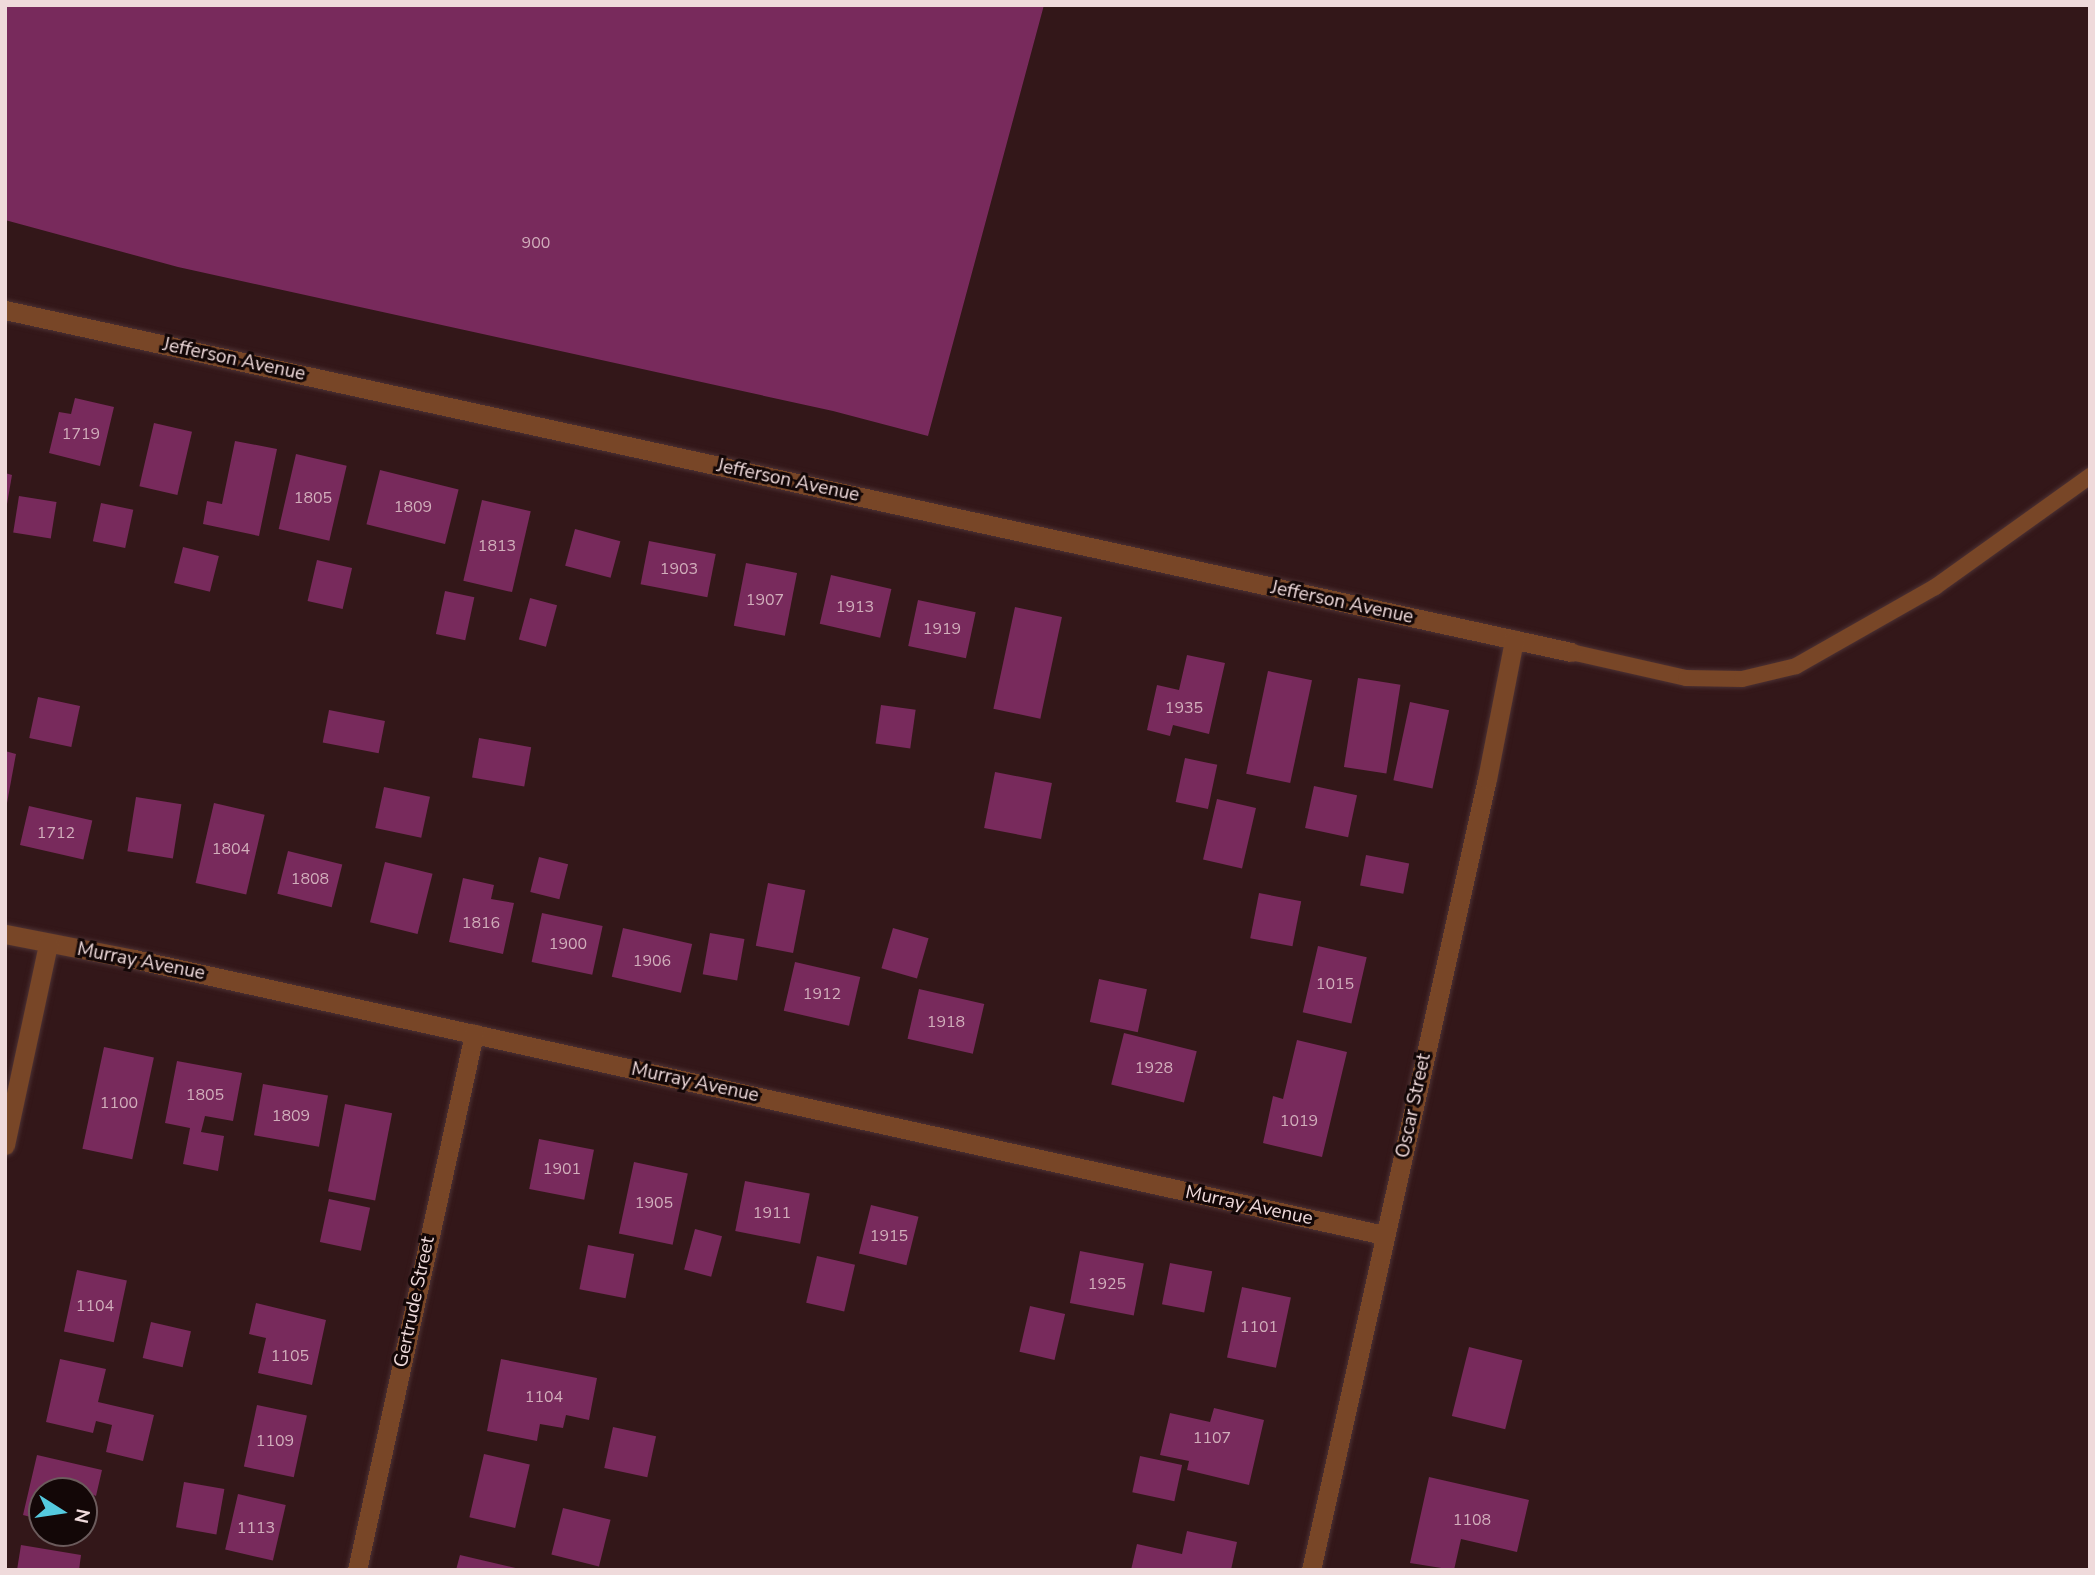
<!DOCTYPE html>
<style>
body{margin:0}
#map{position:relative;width:2095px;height:1575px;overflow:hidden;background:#331719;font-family:"Nunito Sans",sans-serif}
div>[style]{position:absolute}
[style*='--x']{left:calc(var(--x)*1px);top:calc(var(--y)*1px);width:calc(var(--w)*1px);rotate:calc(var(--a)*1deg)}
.building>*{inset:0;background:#782a5c;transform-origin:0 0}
.roads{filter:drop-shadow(0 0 2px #4d3234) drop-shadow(0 0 2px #4d3234)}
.service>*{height:16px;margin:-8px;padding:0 8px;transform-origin:8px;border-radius:8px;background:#784627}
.minor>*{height:19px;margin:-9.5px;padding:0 9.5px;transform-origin:9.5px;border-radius:9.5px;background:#784627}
span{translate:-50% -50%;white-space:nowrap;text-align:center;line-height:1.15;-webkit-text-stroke:6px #130707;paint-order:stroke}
.number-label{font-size:16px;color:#d1aebb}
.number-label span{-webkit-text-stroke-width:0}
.street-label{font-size:19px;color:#efdadb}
.frame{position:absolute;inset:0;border:7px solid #efdadb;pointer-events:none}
.north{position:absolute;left:28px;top:1477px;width:70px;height:70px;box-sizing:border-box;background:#130707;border:2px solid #6b5b5c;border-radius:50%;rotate:102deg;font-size:19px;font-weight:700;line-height:28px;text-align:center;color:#efdadb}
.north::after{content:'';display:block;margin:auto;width:24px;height:32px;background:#55cadf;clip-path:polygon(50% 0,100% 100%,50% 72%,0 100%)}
</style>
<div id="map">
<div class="building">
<i style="clip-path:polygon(5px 5px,1044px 5px,928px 436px,833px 411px,178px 267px,5px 220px)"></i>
<i style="clip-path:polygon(75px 398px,114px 407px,100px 466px,49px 453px,59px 412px,71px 414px)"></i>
<i style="left:154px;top:423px;width:39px;height:65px;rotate:13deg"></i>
<i style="clip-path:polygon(235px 441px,277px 449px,259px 536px,203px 524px,207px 501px,222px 504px)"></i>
<i style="left:296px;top:454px;width:52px;height:77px;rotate:13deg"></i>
<i style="left:380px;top:470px;width:81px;height:56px;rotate:14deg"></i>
<i style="clip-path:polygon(5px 473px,12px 475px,7px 504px,5px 504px)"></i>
<i style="left:19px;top:496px;width:38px;height:37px;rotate:9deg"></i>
<i style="left:482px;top:500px;width:50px;height:83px;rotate:13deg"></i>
<i style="left:101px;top:503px;width:33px;height:39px;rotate:12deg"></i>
<i style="left:575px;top:529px;width:47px;height:38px;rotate:15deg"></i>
<i style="left:649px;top:541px;width:68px;height:44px;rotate:11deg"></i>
<i style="left:183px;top:547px;width:37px;height:37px;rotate:14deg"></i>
<i style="left:317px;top:560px;width:36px;height:42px;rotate:13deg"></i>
<i style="left:746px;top:563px;width:52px;height:64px;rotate:11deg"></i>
<i style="left:831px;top:575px;width:62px;height:50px;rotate:13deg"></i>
<i style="left:445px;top:591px;width:30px;height:44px;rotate:12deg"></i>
<i style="left:530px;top:598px;width:28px;height:43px;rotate:15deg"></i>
<i style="left:918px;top:600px;width:59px;height:47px;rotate:12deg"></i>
<i style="left:1015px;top:607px;width:48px;height:104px;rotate:12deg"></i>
<i style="clip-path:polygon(1187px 655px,1225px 663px,1209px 734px,1173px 725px,1170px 736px,1147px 730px,1157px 685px,1179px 690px)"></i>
<i style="left:1268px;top:671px;width:45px;height:105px;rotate:12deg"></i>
<i style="left:1358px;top:678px;width:43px;height:90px;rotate:9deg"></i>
<i style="left:38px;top:697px;width:43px;height:42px;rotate:12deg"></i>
<i style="left:1410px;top:702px;width:40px;height:80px;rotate:12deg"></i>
<i style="left:881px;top:705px;width:35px;height:39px;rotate:8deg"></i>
<i style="left:329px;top:710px;width:57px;height:33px;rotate:11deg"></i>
<i style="left:479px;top:738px;width:53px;height:40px;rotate:10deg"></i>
<i style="clip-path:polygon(5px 751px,16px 754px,7px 803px,5px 803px)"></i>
<i style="left:1185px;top:758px;width:33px;height:45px;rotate:12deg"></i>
<i style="left:995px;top:772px;width:58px;height:57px;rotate:11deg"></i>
<i style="left:1314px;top:786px;width:44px;height:43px;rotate:12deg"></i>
<i style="left:384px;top:787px;width:47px;height:42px;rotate:12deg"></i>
<i style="left:136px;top:797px;width:46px;height:55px;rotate:9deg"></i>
<i style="left:1217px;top:799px;width:40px;height:62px;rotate:13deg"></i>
<i style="left:214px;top:803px;width:52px;height:82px;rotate:13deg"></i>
<i style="left:29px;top:806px;width:65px;height:40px;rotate:13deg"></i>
<i style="left:288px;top:851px;width:56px;height:44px;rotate:14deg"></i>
<i style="left:1366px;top:855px;width:44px;height:31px;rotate:11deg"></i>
<i style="left:539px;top:857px;width:30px;height:36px;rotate:14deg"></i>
<i style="left:385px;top:862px;width:49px;height:62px;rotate:14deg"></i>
<i style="clip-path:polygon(463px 878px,494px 885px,491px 899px,514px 903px,503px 954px,449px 942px)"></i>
<i style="left:768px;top:883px;width:38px;height:64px;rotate:11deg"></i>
<i style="left:1259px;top:893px;width:43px;height:46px;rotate:11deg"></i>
<i style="left:542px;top:913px;width:62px;height:50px;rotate:12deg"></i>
<i style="left:623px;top:928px;width:71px;height:50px;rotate:13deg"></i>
<i style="left:893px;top:928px;width:37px;height:42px;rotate:16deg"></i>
<i style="left:710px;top:933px;width:35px;height:42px;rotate:10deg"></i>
<i style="left:1318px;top:946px;width:50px;height:68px;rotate:13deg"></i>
<i style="left:795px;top:962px;width:67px;height:50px;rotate:13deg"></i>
<i style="left:1099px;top:979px;width:49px;height:44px;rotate:12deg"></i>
<i style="left:919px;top:989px;width:67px;height:51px;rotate:13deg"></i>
<i style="left:1124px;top:1033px;width:75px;height:53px;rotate:14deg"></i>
<i style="clip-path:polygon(1297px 1040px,1347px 1052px,1322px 1157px,1263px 1143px,1273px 1096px,1283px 1099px)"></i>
<i style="left:104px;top:1047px;width:51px;height:104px;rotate:12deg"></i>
<i style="clip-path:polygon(177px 1061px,242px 1073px,233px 1121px,205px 1116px,201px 1132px,224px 1136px,218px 1171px,183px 1164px,190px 1128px,165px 1123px)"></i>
<i style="left:263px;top:1084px;width:66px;height:52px;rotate:10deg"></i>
<i style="left:345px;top:1104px;width:48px;height:89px;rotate:11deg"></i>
<i style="left:539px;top:1139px;width:56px;height:51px;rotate:11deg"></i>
<i style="left:634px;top:1162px;width:55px;height:73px;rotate:12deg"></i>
<i style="left:745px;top:1181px;width:66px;height:51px;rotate:11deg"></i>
<i style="left:329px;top:1199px;width:42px;height:44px;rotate:12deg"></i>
<i style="left:871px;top:1205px;width:49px;height:50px;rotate:14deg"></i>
<i style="left:695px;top:1229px;width:28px;height:42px;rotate:15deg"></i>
<i style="left:588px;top:1245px;width:47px;height:45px;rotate:11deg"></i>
<i style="left:1080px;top:1251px;width:65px;height:53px;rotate:11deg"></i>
<i style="left:817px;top:1256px;width:39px;height:48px;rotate:13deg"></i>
<i style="left:1170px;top:1263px;width:43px;height:42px;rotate:11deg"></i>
<i style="left:77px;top:1270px;width:51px;height:63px;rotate:12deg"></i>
<i style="left:1242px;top:1287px;width:50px;height:72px;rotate:12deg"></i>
<i style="clip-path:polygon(256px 1303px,326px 1320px,312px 1385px,258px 1373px,266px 1338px,249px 1334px)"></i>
<i style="left:1030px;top:1306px;width:36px;height:47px;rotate:13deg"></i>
<i style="left:151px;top:1322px;width:41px;height:37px;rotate:13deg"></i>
<i style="left:1469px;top:1347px;width:55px;height:71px;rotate:14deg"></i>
<i style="clip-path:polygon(60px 1359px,106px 1369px,98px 1402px,154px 1415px,143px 1461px,106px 1452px,112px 1425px,96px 1421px,93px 1433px,46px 1422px)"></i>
<i style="clip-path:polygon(501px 1359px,597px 1378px,589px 1420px,566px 1415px,563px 1428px,540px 1424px,537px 1441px,487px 1431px)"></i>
<i style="left:257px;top:1405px;width:51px;height:63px;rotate:12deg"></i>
<i style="clip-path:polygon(1214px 1408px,1264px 1420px,1249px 1485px,1187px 1470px,1189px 1461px,1160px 1455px,1170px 1413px,1210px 1422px)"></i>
<i style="left:613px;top:1427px;width:44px;height:42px;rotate:12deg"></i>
<i style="left:484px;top:1454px;width:47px;height:65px;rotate:13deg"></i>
<i style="clip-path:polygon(37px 1455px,102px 1470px,96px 1496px,84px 1491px,42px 1491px,42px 1520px,23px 1515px)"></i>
<i style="left:1140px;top:1456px;width:43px;height:37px;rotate:12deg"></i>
<i style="clip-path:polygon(1429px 1477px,1529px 1500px,1517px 1552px,1461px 1539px,1454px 1570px,1410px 1563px)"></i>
<i style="left:184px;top:1482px;width:41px;height:46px;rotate:10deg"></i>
<i style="left:238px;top:1494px;width:49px;height:57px;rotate:13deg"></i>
<i style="left:563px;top:1508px;width:49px;height:48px;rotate:14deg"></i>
<i style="clip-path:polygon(1187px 1531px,1237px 1542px,1231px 1570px,1131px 1570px,1137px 1544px,1182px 1554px)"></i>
<i style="clip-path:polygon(21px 1545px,81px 1555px,79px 1570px,17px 1570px)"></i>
<i style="clip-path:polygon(460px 1555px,520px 1569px,520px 1570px,456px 1570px)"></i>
</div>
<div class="roads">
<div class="service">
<i style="--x:1571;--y:652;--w:118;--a:12.7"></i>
<i style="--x:1686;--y:678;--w:56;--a:1"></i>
<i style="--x:1742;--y:679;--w:56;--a:-13.5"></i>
<i style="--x:1796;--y:666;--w:160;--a:-29.6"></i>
<i style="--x:1935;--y:587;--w:191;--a:-35.6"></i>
</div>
<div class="minor">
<i style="--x:5;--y:310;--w:1603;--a:12.32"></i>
<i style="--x:5;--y:934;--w:131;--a:11"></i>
<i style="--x:134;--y:959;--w:1280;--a:12.45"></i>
<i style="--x:5;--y:1145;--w:206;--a:-77.9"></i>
<i style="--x:357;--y:1570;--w:549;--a:-77.69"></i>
<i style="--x:1311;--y:1570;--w:810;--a:-77.46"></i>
<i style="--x:1487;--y:779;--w:142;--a:-79"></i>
</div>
</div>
<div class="number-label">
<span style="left:536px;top:243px">900</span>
<span style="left:81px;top:434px">1719</span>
<span style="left:313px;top:498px">1805</span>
<span style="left:413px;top:507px">1809</span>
<span style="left:497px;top:546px">1813</span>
<span style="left:679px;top:569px">1903</span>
<span style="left:765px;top:600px">1907</span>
<span style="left:855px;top:607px">1913</span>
<span style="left:942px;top:629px">1919</span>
<span style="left:1184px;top:708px">1935</span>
<span style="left:56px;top:833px">1712</span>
<span style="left:231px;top:849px">1804</span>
<span style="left:310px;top:879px">1808</span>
<span style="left:481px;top:923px">1816</span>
<span style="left:568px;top:944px">1900</span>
<span style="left:652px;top:961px">1906</span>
<span style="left:1335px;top:984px">1015</span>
<span style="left:822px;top:994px">1912</span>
<span style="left:946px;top:1022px">1918</span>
<span style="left:1154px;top:1068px">1928</span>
<span style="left:205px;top:1095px">1805</span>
<span style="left:119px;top:1103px">1100</span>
<span style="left:291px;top:1116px">1809</span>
<span style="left:1299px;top:1121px">1019</span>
<span style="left:562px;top:1169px">1901</span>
<span style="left:654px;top:1203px">1905</span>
<span style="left:772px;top:1213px">1911</span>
<span style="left:889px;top:1236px">1915</span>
<span style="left:1107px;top:1284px">1925</span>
<span style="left:95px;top:1306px">1104</span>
<span style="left:1259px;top:1327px">1101</span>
<span style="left:290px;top:1356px">1105</span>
<span style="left:544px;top:1397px">1104</span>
<span style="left:1212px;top:1438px">1107</span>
<span style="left:275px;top:1441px">1109</span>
<span style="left:1472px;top:1520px">1108</span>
<span style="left:256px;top:1528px">1113</span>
</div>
<div class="street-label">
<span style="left:234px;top:360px;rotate:12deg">Jefferson Avenue</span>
<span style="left:788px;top:481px;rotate:12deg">Jefferson Avenue</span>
<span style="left:1342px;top:603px;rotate:12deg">Jefferson Avenue</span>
<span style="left:141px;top:962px;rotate:11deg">Murray Avenue</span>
<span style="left:695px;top:1083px;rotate:12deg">Murray Avenue</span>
<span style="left:1414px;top:1106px;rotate:-78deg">Oscar Street</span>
<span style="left:1249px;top:1206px;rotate:12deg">Murray Avenue</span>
<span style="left:415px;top:1302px;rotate:-78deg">Gertrude Street</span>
</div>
<div class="frame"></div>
<div class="north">N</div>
</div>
